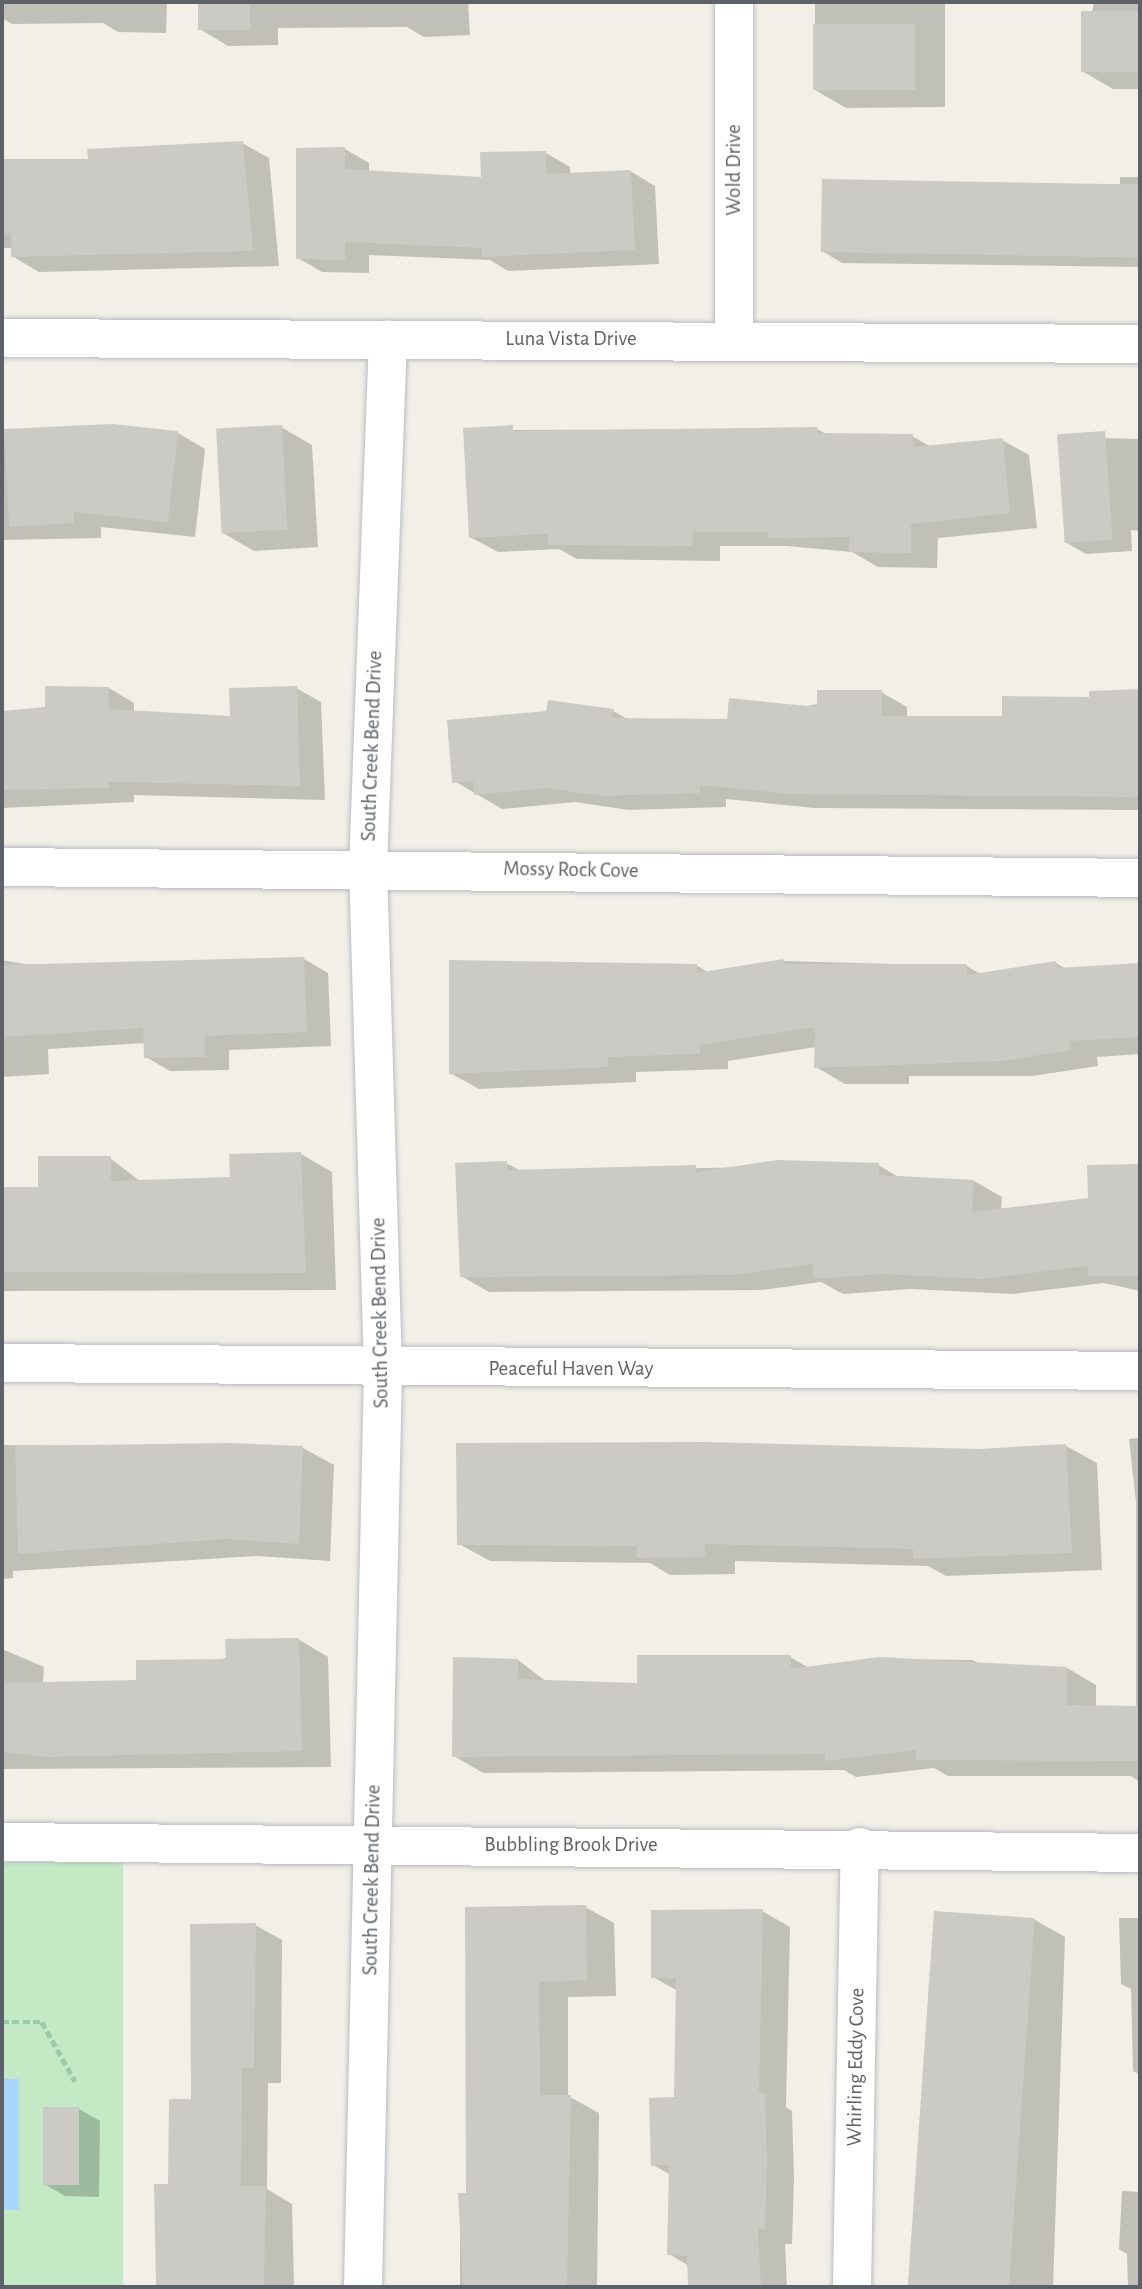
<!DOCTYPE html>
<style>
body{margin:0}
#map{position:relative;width:1142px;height:2289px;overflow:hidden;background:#f1efe7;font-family:"Alegreya Sans",sans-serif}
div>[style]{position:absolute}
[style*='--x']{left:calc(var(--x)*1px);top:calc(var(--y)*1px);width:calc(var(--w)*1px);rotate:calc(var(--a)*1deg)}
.green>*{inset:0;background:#c3e9c5;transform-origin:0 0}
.water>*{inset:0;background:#a9d5ff;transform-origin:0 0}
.shadow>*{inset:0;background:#0003}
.building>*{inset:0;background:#cccac4;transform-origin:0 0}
.path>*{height:4.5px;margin-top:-2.25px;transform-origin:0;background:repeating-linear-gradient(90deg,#9bcaab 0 7px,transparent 0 10.5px)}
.roads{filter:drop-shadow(0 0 2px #b9bcc1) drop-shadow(0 0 2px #b9bcc1)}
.minor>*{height:38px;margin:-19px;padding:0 19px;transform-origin:19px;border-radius:19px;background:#fff}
span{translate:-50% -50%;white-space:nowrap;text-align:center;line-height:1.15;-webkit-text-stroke:7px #fff;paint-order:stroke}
.street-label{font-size:21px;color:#5e6268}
.frame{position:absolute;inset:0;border:4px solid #5e6268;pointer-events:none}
</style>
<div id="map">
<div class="green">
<i style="left:2px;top:1862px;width:121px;height:425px"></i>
</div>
<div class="water">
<i style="left:2px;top:2079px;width:17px;height:131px"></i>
</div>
<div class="shadow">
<i style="clip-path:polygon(2px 2px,167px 2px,166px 33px,118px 32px,103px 23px,12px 24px,2px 18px)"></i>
<i style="clip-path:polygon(199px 2px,468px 2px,470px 35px,424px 37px,407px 27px,278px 28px,278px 45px,228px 46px,200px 29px)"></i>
<i style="clip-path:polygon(815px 2px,961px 2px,945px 4px,945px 107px,846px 108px,815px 90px)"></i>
<i style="clip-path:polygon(1094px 2px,1140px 2px,1140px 89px,1113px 89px,1082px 71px)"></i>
<i style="clip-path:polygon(242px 143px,269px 158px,279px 266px,39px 272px,12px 256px,13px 248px,2px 248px,2px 160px,90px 161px)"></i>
<i style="clip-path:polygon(345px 149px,369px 163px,369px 172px,483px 178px,546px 153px,570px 167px,570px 175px,630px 171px,655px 186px,659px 264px,508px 271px,490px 260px,369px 255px,369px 273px,322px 272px,298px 258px)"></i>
<i style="clip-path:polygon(1120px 177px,1140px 177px,1140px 267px,842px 263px,822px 251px,1120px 184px)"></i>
<i style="clip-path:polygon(112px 426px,178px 433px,205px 449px,195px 537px,101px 527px,101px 538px,2px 540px,2px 431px)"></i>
<i style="clip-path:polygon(281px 427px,312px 445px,318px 547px,254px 551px,223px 533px)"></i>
<i style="clip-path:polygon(817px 429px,828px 435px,912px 436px,931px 447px,1002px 440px,1029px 455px,1037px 528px,938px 538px,937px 568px,878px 567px,852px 552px,787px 546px,720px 546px,720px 561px,577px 559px,559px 549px,498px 552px,470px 537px,465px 430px)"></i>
<i style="clip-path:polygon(1059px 437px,1140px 439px,1140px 531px,1131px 530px,1132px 551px,1086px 554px,1065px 542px)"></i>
<i style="clip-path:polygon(109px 688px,134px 703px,134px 712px,232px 718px,296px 688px,321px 702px,325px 800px,134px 795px,134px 802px,2px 808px,2px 713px,47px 708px)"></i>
<i style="clip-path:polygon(1140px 691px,1140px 810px,815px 808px,726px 799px,726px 807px,629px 810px,575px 802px,502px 809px,454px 781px,613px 711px,629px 720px,728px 721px,881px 692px,907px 707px,907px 718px,1004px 718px,1091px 699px,1091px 693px)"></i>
<i style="clip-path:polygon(304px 959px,328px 973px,331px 1046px,229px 1050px,229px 1070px,170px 1071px,146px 1057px,145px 1043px,48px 1049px,49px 1074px,2px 1077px,2px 960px,30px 965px)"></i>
<i style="clip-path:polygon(782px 961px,967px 966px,982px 975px,1056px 963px,1066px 969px,1140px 965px,1140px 1054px,1097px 1057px,1098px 1066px,1032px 1076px,909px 1076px,909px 1084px,845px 1084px,816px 1067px,816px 1047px,728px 1061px,728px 1069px,636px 1072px,636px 1082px,479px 1089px,450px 1073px,696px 965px,709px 973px)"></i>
<i style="clip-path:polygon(301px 1154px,332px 1172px,336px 1290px,2px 1291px,2px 1189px,40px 1188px,110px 1158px,141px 1182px,232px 1179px)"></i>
<i style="clip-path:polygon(506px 1163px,521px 1171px,878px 1165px,900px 1178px,974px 1181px,1002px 1197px,1001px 1211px,1089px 1200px,1089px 1166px,1140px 1166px,1140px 1291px,1104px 1283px,1012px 1294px,910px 1289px,843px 1294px,821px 1282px,762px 1290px,489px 1292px,461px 1276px)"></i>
<i style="clip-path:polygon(1140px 1438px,1140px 1782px,1131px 1776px,948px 1776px,934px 1768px,856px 1777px,844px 1770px,483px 1773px,454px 1756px,518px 1660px,547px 1682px,639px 1685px,790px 1657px,809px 1668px,880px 1659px,973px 1660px,987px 1668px,1067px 1668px,1096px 1685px,1096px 1707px,1136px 1707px,1136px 1502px,1129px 1439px)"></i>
<i style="clip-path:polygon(2px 1445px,303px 1448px,334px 1465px,330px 1561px,258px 1556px,13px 1571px,13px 1578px,2px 1579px)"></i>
<i style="clip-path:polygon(1066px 1446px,1097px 1463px,1102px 1570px,946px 1576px,928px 1566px,735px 1561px,735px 1574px,670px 1575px,650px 1563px,490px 1561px,459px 1544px,979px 1451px)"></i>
<i style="clip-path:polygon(298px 1639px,328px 1657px,331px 1767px,2px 1769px,2px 1649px,44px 1667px,43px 1683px,138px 1681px)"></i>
<i style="clip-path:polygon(585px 1907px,614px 1923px,616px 1996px,568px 1997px,568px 2096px,599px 2113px,597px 2287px,460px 2287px,460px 2195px,468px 2195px,467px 1909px)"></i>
<i style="clip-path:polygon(762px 1911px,790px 1927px,786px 2107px,792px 2111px,794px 2178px,792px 2244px,785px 2244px,787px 2287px,690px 2287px,689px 2266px,669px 2254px,671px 2175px,653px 2165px,676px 2098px,678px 1991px,653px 1977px)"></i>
<i style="clip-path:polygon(936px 1913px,1035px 1920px,1065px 1937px,1053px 2287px,932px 2287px,938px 2190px,931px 1978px)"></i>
<i style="clip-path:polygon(1119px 1918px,1140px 1918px,1140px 2075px,1133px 2071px,1131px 1989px,1121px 1984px)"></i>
<i style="clip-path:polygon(255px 1925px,282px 1940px,281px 2083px,268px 2083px,267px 2189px,292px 2204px,294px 2287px,157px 2287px,156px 2186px,170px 2186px)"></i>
<i style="clip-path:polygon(79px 2109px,100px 2121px,99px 2197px,65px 2196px,44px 2184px)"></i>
<i style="clip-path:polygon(1122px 2191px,1140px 2192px,1140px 2287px,1128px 2287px,1127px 2254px,1119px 2249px)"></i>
</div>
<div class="building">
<i style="left:198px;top:2px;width:52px;height:28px"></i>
<i style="left:1081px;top:11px;width:59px;height:61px"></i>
<i style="left:915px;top:24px;width:66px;height:102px;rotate:90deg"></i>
<i style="clip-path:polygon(243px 141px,253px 251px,11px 257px,11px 233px,2px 233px,2px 159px,88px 159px,87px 149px)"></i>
<i style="clip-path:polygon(345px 147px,345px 169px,481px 177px,480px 152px,546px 151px,546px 174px,631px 170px,635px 250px,482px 257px,482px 248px,345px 242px,345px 260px,296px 259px,296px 148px)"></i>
<i style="left:822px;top:179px;width:318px;height:73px;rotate:1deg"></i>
<i style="clip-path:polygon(112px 424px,178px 431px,168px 522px,74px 512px,74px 523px,9px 527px,4px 429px)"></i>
<i style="left:282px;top:425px;width:105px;height:66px;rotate:87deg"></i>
<i style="clip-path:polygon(513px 425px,513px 431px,817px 427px,817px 433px,913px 434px,913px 447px,1003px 438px,1010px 513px,911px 524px,911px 553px,849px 552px,850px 537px,768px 538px,768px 532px,693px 532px,693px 546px,548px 545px,548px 534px,469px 538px,463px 428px)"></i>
<i style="left:1105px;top:431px;width:109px;height:48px;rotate:86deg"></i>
<i style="clip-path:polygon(45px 686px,109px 687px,109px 709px,230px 716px,229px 688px,297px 686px,300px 786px,109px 782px,109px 788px,2px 790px,2px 711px,45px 707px)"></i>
<i style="clip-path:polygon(1140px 689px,1140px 797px,788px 794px,700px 785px,700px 793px,601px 796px,547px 788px,474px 795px,473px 781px,452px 783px,447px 720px,546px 711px,548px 700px,614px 709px,612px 718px,727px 719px,729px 698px,817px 707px,817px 690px,882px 690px,882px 716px,1002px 716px,1002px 696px,1089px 697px,1089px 691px)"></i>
<i style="clip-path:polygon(304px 957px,307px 1032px,205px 1036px,205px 1057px,144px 1058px,143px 1028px,2px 1037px,2px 965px)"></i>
<i style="clip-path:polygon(783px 959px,784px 964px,967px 964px,967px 975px,1056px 961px,1057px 968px,1140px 963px,1140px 1037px,1069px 1041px,1070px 1050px,1002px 1061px,814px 1068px,815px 1027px,700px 1045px,700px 1054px,608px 1057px,608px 1067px,449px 1074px,449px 960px,697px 964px,697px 973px)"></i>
<i style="clip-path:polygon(301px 1152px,306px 1273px,2px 1272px,2px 1187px,38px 1187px,38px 1156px,111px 1156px,111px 1181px,230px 1177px,229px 1154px)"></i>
<i style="clip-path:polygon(777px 1160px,879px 1163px,879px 1175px,974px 1180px,972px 1212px,1088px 1198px,1087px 1165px,1140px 1164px,1140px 1276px,1088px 1276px,1088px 1266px,983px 1279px,881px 1274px,813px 1279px,813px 1264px,733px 1275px,460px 1277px,455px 1163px,507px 1161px,507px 1170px,696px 1165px,696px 1172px)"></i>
<i style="clip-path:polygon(704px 1442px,979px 1449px,1066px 1444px,1072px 1553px,913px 1559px,913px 1549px,705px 1544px,705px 1557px,637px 1558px,637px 1546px,457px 1545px,456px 1443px)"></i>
<i style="clip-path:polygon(230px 1443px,303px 1446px,299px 1544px,226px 1539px,18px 1554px,15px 1446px)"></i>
<i style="clip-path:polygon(299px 1638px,302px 1751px,47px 1757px,2px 1752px,2px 1683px,136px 1680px,136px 1660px,226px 1659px,225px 1639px)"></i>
<i style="clip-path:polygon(637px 1655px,791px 1655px,791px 1669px,879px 1657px,1067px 1667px,1067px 1705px,1140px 1706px,1140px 1761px,916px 1760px,916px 1750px,825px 1761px,825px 1754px,452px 1757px,453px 1657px,518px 1659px,518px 1679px,637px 1683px)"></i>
<i style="clip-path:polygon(586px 1905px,587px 1980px,539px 1982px,540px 2095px,571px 2095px,567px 2287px,463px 2287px,458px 2193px,466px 2193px,465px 1907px)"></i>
<i style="clip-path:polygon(763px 1909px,759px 2093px,765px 2093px,767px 2161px,765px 2229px,758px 2229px,761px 2287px,688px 2287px,687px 2256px,667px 2255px,669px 2165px,651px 2166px,649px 2098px,674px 2097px,676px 1978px,651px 1978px,651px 1910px)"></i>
<i style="left:934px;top:1911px;width:101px;height:376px;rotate:4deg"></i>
<i style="clip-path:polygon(256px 1923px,254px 2068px,242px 2068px,241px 2186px,266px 2186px,264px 2287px,156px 2287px,154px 2184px,168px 2184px,169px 2099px,191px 2099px,190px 1924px)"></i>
<i style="left:43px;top:2107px;width:36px;height:78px"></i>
</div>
<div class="path">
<i style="--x:2;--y:2022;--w:40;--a:0"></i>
<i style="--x:42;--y:2022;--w:68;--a:60.8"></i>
</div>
<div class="roads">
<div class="minor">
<i style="--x:2;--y:338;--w:1138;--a:0.3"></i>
<i style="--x:734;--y:339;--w:337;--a:-90"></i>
<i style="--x:2;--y:867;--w:1138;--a:0.55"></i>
<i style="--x:2;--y:1363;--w:1138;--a:0.4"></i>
<i style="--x:2;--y:1842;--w:1138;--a:0.55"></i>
<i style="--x:363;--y:2287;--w:918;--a:-88.75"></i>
<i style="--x:383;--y:1369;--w:502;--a:-91.71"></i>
<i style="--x:368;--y:867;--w:528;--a:-87.83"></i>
<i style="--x:852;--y:2287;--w:440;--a:-89"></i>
</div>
</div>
<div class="street-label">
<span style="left:734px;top:170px;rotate:-90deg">Wold Drive</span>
<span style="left:571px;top:339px">Luna Vista Drive</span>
<span style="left:372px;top:746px;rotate:-88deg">South Creek Bend Drive</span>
<span style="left:571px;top:870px;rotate:1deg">Mossy Rock Cove</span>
<span style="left:380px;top:1313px;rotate:-91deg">South Creek Bend Drive</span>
<span style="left:571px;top:1369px">Peaceful Haven Way</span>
<span style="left:571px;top:1845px">Bubbling Brook Drive</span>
<span style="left:372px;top:1880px;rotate:-89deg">South Creek Bend Drive</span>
<span style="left:856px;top:2067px;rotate:-89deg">Whirling Eddy Cove</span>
</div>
<div class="frame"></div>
</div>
